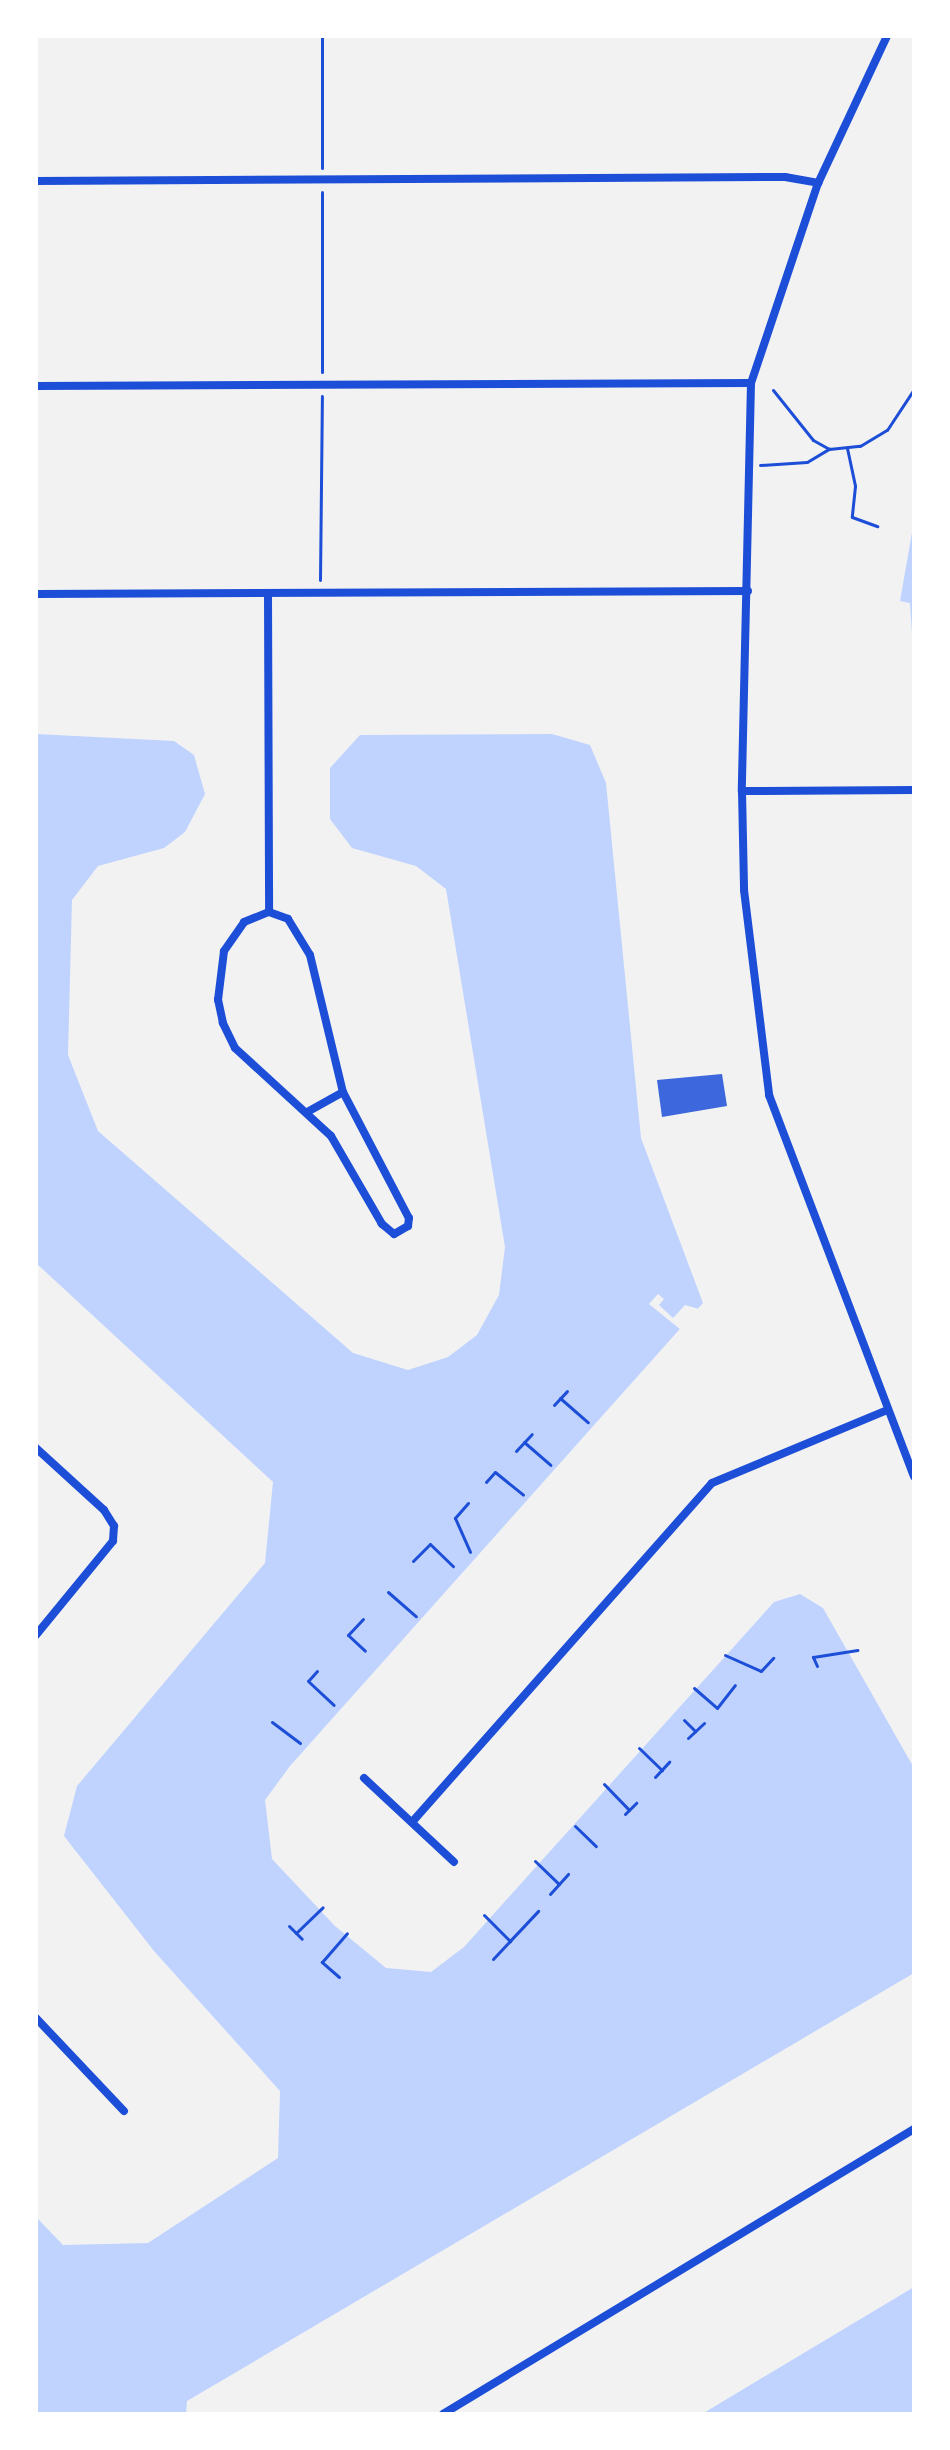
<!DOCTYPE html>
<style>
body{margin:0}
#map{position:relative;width:950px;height:2450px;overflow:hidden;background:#f2f2f2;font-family:"DM Sans",sans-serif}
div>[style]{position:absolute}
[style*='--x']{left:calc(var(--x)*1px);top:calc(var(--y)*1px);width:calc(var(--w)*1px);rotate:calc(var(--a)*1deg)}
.water>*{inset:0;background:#bfd3fe}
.pier>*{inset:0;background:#f2f2f2}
.building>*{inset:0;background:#3d67dc}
.path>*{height:3px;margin:-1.5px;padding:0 1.5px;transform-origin:1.5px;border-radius:1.5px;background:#1d4ed8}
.minor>*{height:8px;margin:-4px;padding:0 4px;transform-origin:4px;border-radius:4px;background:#1d4ed8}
span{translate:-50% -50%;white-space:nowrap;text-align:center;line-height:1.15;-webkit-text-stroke:8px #fff;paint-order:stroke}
.frame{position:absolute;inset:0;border:38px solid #fff;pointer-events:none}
</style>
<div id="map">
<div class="water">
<i style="clip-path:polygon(914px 521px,914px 663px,910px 603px,900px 601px)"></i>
<i style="clip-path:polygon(36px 734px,174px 741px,194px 755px,205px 794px,185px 832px,164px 848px,98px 866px,72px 900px,68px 1055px,98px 1131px,353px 1353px,408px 1370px,448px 1357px,477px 1335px,499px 1295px,505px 1247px,446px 889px,416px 866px,352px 848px,330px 819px,330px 768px,360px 735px,552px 734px,590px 745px,606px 783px,641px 1138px,703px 1303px,290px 1766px,265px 1800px,272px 1859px,335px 1926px,386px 1968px,431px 1972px,464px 1947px,774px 1602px,800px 1594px,823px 1608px,914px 1768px,914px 1973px,187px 2401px,186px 2414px,36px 2414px,36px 2217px,63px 2245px,148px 2243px,278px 2158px,280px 2091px,154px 1951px,64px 1836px,77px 1786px,265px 1563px,273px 1482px,36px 1263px)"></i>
<i style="clip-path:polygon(914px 2287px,914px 2414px,702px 2414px)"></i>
</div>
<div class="pier">
<i style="clip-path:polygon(658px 1294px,664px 1299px,659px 1305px,673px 1318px,685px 1305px,699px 1309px,681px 1330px,649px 1304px)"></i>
</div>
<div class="building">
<i style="clip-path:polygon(722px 1074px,727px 1106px,662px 1117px,657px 1080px)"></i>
</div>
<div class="path">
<i style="--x:322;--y:36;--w:132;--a:90"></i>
<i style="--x:322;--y:192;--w:180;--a:90"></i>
<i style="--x:773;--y:390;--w:64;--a:51.3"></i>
<i style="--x:813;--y:440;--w:18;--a:29"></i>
<i style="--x:847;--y:448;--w:39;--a:78"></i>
<i style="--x:855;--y:486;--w:31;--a:96"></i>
<i style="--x:852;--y:517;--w:27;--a:20"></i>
<i style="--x:760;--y:465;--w:47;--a:-3.7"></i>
<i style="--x:807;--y:462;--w:26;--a:-31"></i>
<i style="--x:829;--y:449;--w:31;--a:-6"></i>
<i style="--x:860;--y:446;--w:31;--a:-31"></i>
<i style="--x:887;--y:430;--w:49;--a:-56.6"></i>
<i style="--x:320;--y:580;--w:184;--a:-89.4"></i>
<i style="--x:560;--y:1398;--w:37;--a:41"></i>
<i style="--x:554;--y:1405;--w:19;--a:-47"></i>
<i style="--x:524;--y:1442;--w:35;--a:41"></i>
<i style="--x:516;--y:1451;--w:23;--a:-47"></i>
<i style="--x:486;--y:1482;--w:13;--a:-48"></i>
<i style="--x:495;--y:1472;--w:36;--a:39"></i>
<i style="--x:468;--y:1503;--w:20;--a:131"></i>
<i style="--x:455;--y:1518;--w:37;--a:66"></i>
<i style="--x:413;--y:1561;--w:24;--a:-45"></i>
<i style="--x:430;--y:1544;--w:32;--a:44"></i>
<i style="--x:388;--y:1592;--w:37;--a:41"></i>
<i style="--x:363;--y:1619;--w:22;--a:133"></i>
<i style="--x:348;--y:1635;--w:23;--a:43"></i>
<i style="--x:725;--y:1655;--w:39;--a:24"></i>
<i style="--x:761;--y:1671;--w:18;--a:-47"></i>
<i style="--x:817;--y:1666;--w:10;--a:-114"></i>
<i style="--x:813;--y:1657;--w:45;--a:-9"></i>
<i style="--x:317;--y:1671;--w:13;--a:132"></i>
<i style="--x:308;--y:1681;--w:35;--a:43"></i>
<i style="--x:694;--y:1688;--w:30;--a:41"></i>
<i style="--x:717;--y:1708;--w:29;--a:-52"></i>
<i style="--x:684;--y:1720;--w:16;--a:45"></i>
<i style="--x:272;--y:1722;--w:35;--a:37"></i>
<i style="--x:688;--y:1738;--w:22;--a:-43"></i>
<i style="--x:639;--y:1748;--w:32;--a:44"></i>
<i style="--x:655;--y:1777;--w:21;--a:-47"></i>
<i style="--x:604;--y:1784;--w:36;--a:46"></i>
<i style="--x:625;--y:1814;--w:16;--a:-45"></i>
<i style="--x:575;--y:1826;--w:29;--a:44"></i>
<i style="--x:535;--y:1861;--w:33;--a:44"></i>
<i style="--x:550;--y:1894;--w:27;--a:-48"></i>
<i style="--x:484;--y:1915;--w:37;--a:45"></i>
<i style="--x:289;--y:1926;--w:18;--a:45"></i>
<i style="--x:296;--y:1933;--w:37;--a:-44"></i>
<i style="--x:493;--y:1959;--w:66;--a:-46.8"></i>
<i style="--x:339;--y:1977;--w:23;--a:-139"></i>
<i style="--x:322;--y:1962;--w:38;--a:-49"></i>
</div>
<div class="minor">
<i style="--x:887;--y:36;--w:162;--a:115.1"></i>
<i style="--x:818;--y:183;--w:211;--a:108.5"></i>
<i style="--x:751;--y:383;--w:408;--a:91.3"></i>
<i style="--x:742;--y:791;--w:99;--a:88.8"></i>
<i style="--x:744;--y:890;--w:207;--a:83"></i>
<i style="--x:769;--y:1095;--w:408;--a:69.2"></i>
<i style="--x:36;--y:181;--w:749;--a:-0.31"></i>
<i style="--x:785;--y:177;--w:34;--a:10"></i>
<i style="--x:36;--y:386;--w:715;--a:-0.24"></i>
<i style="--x:36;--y:594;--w:712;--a:-0.24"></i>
<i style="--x:268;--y:594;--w:318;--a:89.8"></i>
<i style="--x:742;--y:791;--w:172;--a:-0.3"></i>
<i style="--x:269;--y:912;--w:20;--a:20"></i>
<i style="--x:288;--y:919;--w:42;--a:58.6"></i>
<i style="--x:310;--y:955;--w:141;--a:76.5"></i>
<i style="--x:343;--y:1092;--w:142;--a:62.4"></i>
<i style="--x:409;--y:1218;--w:8;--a:97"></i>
<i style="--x:408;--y:1226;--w:16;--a:150"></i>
<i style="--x:394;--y:1234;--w:16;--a:-140"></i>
<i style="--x:382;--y:1224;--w:102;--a:-120.1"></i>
<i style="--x:331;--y:1136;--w:130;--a:-137.5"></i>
<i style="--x:235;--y:1048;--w:28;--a:-116"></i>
<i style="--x:223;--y:1023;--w:24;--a:-102"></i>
<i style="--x:218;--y:1000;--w:49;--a:-83"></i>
<i style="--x:224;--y:951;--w:35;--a:-55"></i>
<i style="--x:244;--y:922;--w:27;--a:-22"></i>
<i style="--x:309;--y:1111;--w:39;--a:-29"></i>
<i style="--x:36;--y:1448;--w:92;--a:42.4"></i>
<i style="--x:104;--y:1510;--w:19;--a:58"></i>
<i style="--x:114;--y:1526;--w:15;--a:94"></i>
<i style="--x:113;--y:1541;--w:122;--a:129.3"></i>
<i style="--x:364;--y:1778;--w:123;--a:43"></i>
<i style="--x:413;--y:1821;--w:451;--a:-48.5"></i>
<i style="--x:712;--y:1483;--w:187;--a:-22.6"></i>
<i style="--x:36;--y:2018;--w:128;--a:46.6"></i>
<i style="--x:443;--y:2414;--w:551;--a:-31.18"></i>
</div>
<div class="frame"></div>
</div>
